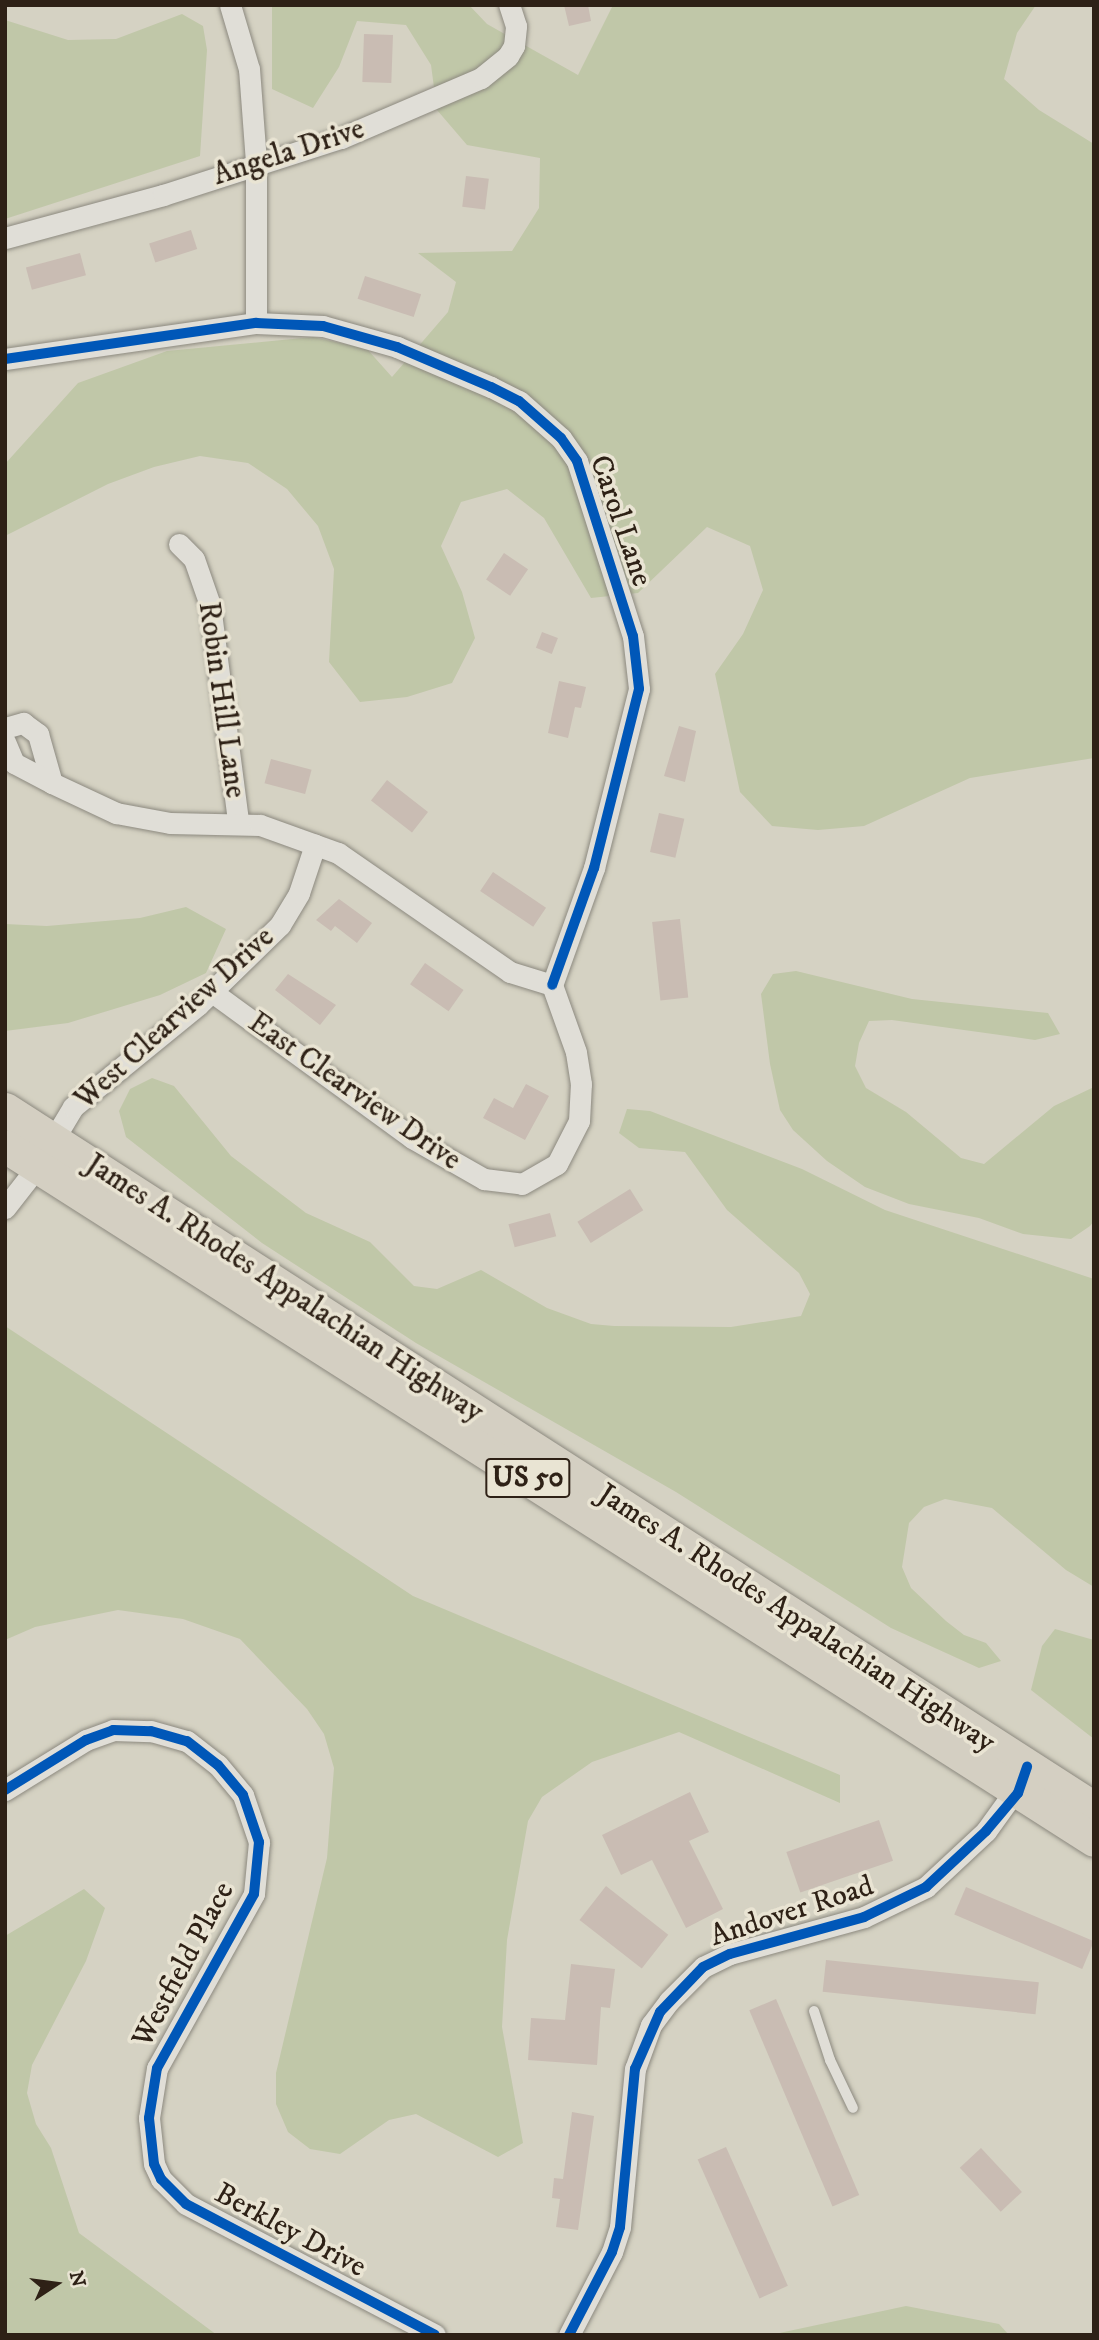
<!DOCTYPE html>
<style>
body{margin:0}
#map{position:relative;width:1099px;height:2340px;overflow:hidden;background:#d5d2c3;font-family:"IM FELL DW Pica",serif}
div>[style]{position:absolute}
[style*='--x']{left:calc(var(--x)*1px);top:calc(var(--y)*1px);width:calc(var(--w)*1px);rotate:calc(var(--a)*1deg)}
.green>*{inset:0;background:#c0c7a8}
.building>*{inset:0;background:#c9bcb3;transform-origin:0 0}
.roads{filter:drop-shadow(0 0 2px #8c897f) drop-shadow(0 0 2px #8c897f)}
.service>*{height:10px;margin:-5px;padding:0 5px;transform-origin:5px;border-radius:5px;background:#e0ded7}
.minor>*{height:21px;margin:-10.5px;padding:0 10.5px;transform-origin:10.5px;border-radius:10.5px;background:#e0ded7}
.trunk>*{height:33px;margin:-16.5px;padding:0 16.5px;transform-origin:16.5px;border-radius:16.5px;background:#d4cfc2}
.cycleway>*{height:10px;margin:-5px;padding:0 5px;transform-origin:5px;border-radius:5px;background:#0057b8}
span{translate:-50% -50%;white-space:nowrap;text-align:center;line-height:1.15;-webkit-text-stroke:7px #e9e4d3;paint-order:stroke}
.shield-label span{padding:2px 5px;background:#e9e4d3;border:2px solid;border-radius:5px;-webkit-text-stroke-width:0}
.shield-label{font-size:28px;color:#2e2116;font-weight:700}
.street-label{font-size:30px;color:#2e2116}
.frame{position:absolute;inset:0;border:7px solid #2e2116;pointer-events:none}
.north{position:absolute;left:21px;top:2249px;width:70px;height:70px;-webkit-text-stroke:5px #e9e4d3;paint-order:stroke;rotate:77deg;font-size:19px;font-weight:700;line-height:28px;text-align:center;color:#2e2116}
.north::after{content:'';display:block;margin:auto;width:24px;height:32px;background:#2e2116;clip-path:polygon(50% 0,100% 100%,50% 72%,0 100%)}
</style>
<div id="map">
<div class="green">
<i style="clip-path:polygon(272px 5px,469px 5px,487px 24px,578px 75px,613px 5px,1036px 5px,1017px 33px,1004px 79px,1039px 110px,1094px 144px,1094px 758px,970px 778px,864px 826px,818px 830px,772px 826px,740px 792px,715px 674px,743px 634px,763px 590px,750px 546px,707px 527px,638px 593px,591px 598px,544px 518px,507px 489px,461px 502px,441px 546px,462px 592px,475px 638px,452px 683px,407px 697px,360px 702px,329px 662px,334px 569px,318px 526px,287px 489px,248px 463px,200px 456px,154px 467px,108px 484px,5px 536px,5px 464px,78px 383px,167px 351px,313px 337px,367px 349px,392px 377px,448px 312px,456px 282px,418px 253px,512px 251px,539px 208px,540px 158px,467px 145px,437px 110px,431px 65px,406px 25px,357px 21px,339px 67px,313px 108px,272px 89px)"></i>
<i style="clip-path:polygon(182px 14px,203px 26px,207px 50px,200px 156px,5px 219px,5px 20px,68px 40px,116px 39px)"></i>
<i style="clip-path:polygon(186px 907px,226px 929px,206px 973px,160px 995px,68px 1023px,5px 1031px,5px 924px,47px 926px,140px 918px)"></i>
<i style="clip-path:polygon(796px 971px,912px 999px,1048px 1013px,1060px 1034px,1035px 1040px,892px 1020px,869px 1021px,859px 1043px,855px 1066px,866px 1088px,906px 1112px,961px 1158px,984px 1164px,1054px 1106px,1094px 1087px,1094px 1221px,1090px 1226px,1071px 1239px,1023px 1234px,979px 1218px,909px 1204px,865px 1187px,827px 1161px,793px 1130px,780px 1110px,770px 1064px,761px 994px,773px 974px)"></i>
<i style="clip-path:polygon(152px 1078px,174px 1086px,231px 1156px,306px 1213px,370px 1242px,414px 1286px,437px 1289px,481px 1270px,547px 1308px,591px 1324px,614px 1326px,731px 1327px,801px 1316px,810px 1294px,799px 1273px,727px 1210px,685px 1152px,639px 1148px,619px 1133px,627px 1109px,650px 1111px,802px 1169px,885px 1210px,1094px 1279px,1094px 1587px,1066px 1570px,992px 1508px,945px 1499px,924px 1507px,909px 1523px,902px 1567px,911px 1588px,946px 1621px,964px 1635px,986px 1643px,1001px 1661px,979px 1668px,891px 1628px,676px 1492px,416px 1343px,262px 1243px,126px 1137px,119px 1111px,130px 1089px)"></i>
<i style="clip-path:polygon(5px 1326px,413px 1596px,840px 1775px,840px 1803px,679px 1732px,592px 1762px,542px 1797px,528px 1821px,507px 1940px,502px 2027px,523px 2143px,498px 2157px,416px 2114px,389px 2120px,340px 2154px,310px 2149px,288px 2132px,276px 2104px,276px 2073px,327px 1858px,334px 1768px,324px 1734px,307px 1709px,240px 1639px,183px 1619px,118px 1610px,35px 1627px,5px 1640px)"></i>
<i style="clip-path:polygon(1055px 1629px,1094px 1640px,1094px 1739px,1031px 1690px,1042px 1646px)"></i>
<i style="clip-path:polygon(84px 1889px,105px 1908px,86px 1961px,32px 2065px,27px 2093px,36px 2124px,51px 2148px,79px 2233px,217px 2335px,5px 2335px,5px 1936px)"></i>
<i style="clip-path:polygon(906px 2306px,999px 2324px,1009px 2335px,770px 2335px)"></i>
</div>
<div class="building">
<i style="clip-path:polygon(564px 5px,588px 5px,591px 21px,569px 26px)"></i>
<i style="left:364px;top:34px;width:29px;height:48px;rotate:2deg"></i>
<i style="left:466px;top:176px;width:23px;height:31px;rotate:7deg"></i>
<i style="left:191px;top:230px;width:20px;height:44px;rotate:72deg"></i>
<i style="left:80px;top:253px;width:23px;height:56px;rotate:75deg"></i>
<i style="left:365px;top:276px;width:59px;height:24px;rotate:18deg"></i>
<i style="left:504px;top:553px;width:29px;height:32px;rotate:34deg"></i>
<i style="left:542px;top:632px;width:17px;height:17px;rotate:21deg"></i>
<i style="clip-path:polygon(559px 681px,586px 687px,581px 708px,575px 707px,568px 738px,548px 733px)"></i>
<i style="clip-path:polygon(679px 726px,696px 731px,685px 782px,664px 776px)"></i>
<i style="left:271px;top:759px;width:42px;height:25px;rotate:15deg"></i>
<i style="left:387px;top:780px;width:52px;height:26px;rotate:38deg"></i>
<i style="left:659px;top:813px;width:26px;height:40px;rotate:13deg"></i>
<i style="left:493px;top:872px;width:64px;height:23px;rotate:34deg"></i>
<i style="clip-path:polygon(339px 899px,372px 923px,357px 943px,335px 926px,331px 931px,316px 920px)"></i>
<i style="left:680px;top:919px;width:79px;height:28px;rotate:84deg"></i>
<i style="left:425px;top:963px;width:47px;height:26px;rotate:35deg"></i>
<i style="clip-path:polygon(288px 974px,336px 1005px,320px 1025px,275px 990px)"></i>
<i style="clip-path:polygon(526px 1084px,549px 1096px,525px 1140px,483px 1118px,494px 1098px,513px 1108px)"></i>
<i style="left:630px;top:1189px;width:25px;height:62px;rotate:58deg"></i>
<i style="left:550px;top:1213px;width:24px;height:43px;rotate:75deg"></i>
<i style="clip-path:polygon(690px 1792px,709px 1832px,689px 1841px,723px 1909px,686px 1928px,652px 1860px,621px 1875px,602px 1835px)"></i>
<i style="left:879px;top:1820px;width:43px;height:98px;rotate:71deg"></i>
<i style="left:606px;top:1886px;width:79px;height:43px;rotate:38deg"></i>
<i style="left:966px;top:1887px;width:139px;height:30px;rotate:23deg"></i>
<i style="left:826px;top:1960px;width:214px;height:32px;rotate:6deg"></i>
<i style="clip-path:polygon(571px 1964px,615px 1969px,610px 2008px,601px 2007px,597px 2065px,528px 2060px,531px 2018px,565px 2020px)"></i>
<i style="left:776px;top:1999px;width:213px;height:29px;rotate:67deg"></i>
<i style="clip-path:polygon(572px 2112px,594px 2116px,578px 2230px,556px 2227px,560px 2199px,552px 2198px,554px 2178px,563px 2179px)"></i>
<i style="left:726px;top:2147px;width:152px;height:31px;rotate:66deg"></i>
<i style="left:981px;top:2148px;width:60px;height:29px;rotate:47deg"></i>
</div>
<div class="roads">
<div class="service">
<i style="--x:814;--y:2011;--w:52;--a:71.9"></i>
<i style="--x:830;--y:2060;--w:53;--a:64.4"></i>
</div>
<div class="minor">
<i style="--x:230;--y:5;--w:67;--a:73.5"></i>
<i style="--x:249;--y:69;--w:94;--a:85.7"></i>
<i style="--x:256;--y:163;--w:160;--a:90"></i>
<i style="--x:5;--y:238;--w:164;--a:-15.2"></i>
<i style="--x:163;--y:195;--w:187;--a:-17.8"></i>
<i style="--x:341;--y:138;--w:152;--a:-23.2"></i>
<i style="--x:481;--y:78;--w:35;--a:-39"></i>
<i style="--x:508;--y:56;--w:12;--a:-59"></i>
<i style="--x:514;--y:46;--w:20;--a:-84"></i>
<i style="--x:516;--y:26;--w:22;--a:-108"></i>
<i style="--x:5;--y:359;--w:254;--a:-8.2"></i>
<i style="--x:256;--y:323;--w:67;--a:2.6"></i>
<i style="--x:323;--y:326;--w:77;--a:15.8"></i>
<i style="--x:397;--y:347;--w:102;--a:23.1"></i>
<i style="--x:491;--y:387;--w:31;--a:27"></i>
<i style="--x:519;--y:401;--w:56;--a:41.4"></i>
<i style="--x:561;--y:438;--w:28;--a:55"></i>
<i style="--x:577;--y:461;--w:184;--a:72.3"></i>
<i style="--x:633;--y:636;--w:53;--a:83.5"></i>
<i style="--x:639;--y:689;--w:185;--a:104.1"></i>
<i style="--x:594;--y:868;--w:124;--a:109.7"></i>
<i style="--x:179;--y:544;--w:21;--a:45"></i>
<i style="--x:194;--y:559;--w:49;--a:70.8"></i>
<i style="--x:210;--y:605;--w:219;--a:82.6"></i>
<i style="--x:5;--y:728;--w:19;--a:-16"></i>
<i style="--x:23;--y:723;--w:19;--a:36"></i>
<i style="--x:38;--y:734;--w:51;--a:74.1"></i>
<i style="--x:52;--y:783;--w:43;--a:-152.2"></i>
<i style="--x:14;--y:763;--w:23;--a:-113"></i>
<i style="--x:52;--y:783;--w:71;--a:25.1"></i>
<i style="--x:116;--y:813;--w:55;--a:10.5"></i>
<i style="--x:170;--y:823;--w:90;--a:1.3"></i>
<i style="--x:260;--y:825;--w:83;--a:19.7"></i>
<i style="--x:338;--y:853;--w:209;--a:34.7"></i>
<i style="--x:510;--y:972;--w:44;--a:17.2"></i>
<i style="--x:212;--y:992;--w:248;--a:36.1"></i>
<i style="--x:412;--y:1138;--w:83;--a:29.7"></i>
<i style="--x:484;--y:1179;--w:38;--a:7"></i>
<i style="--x:522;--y:1184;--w:40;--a:-29.7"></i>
<i style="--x:557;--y:1164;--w:48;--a:-62.9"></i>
<i style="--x:579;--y:1121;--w:37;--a:-87"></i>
<i style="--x:581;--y:1084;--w:32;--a:-99"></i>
<i style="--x:576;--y:1052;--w:71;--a:-109.7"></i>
<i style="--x:5;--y:1208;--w:52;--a:-52"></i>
<i style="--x:37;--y:1167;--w:70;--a:-59"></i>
<i style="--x:73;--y:1107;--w:161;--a:-39.2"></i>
<i style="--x:198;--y:1005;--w:115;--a:-44.3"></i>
<i style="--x:280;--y:925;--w:37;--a:-59"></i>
<i style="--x:299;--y:893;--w:51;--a:-71.6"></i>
<i style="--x:5;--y:1790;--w:95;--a:-31.7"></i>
<i style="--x:86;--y:1740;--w:29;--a:-20"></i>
<i style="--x:113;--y:1730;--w:38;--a:2"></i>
<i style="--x:151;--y:1731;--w:37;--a:16"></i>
<i style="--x:187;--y:1741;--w:39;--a:38"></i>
<i style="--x:218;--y:1765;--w:39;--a:50"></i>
<i style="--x:243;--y:1795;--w:50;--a:71.2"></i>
<i style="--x:259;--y:1842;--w:52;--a:95.5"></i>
<i style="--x:254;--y:1894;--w:199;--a:119.1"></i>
<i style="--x:157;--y:2068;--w:51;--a:99.1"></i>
<i style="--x:149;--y:2118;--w:46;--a:83.8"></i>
<i style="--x:154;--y:2164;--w:17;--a:65"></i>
<i style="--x:161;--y:2179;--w:35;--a:45"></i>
<i style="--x:186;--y:2204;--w:281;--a:27.7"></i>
<i style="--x:569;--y:2335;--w:93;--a:-62.6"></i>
<i style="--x:612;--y:2252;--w:26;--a:-72"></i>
<i style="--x:620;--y:2227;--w:159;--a:-84.6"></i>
<i style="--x:635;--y:2069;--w:47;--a:-70"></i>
<i style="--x:651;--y:2025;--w:30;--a:-53"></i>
<i style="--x:669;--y:2001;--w:48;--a:-45"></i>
<i style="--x:703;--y:1967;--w:30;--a:-26"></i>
<i style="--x:730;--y:1954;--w:139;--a:-15.4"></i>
<i style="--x:864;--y:1917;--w:69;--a:-25.8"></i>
<i style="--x:926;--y:1887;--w:82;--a:-43"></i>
<i style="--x:986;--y:1831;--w:62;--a:-54.2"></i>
</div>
<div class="trunk">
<i style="--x:5;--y:1109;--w:1294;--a:32.7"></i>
<i style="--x:5;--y:1146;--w:1291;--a:32.51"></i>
</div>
</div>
<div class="cycleway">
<i style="--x:5;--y:359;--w:254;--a:-8.2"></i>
<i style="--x:256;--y:323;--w:67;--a:2.6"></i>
<i style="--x:323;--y:326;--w:77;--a:15.8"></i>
<i style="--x:397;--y:347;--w:102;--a:23.1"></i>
<i style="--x:491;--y:387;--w:31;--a:27"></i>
<i style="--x:519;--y:401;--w:56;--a:41.4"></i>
<i style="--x:561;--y:438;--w:28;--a:55"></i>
<i style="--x:577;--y:461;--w:184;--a:72.3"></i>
<i style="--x:633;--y:636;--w:53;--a:83.5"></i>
<i style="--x:639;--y:689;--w:185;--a:104.1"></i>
<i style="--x:594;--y:868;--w:124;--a:109.7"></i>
<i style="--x:5;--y:1790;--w:95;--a:-31.7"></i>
<i style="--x:86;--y:1740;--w:29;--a:-20"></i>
<i style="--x:113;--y:1730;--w:38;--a:2"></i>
<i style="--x:151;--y:1731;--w:37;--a:16"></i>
<i style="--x:187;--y:1741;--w:39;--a:38"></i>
<i style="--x:218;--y:1765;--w:39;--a:50"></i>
<i style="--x:243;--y:1795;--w:50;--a:71.2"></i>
<i style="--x:259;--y:1842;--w:52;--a:95.5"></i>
<i style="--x:254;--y:1894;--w:199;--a:119.1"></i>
<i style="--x:157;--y:2068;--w:51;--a:99.1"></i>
<i style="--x:149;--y:2118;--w:46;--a:83.8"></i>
<i style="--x:154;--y:2164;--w:17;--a:65"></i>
<i style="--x:161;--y:2179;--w:35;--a:45"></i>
<i style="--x:186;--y:2204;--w:281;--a:27.7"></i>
<i style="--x:569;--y:2335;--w:93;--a:-62.6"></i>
<i style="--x:612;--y:2252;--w:26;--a:-72"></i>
<i style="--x:620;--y:2227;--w:159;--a:-84.6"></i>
<i style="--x:635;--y:2069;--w:62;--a:-66.3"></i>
<i style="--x:660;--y:2012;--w:62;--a:-46.3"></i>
<i style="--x:703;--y:1967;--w:30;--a:-26"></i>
<i style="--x:730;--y:1954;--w:139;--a:-15.4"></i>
<i style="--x:864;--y:1917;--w:69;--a:-25.8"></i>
<i style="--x:926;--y:1887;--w:82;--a:-43"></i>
<i style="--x:986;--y:1831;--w:50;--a:-49.9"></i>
<i style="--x:1018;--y:1793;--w:28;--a:-71"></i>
</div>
<div class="shield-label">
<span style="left:528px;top:1478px">US 50</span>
</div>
<div class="street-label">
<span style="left:289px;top:153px;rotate:-18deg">Angela Drive</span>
<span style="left:620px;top:521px;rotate:71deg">Carol Lane</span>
<span style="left:221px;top:700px;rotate:82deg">Robin Hill Lane</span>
<span style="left:175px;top:1019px;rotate:-42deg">West Clearview Drive</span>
<span style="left:354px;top:1092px;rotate:35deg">East Clearview Drive</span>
<span style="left:284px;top:1289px;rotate:33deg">James A. Rhodes Appalachian Highway</span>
<span style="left:796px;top:1619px;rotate:33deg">James A. Rhodes Appalachian Highway</span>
<span style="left:792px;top:1912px;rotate:-18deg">Andover Road</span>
<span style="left:184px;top:1965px;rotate:-62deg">Westfield Place</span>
<span style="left:290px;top:2231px;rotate:28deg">Berkley Drive</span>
</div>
<div class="frame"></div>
<div class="north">N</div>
</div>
